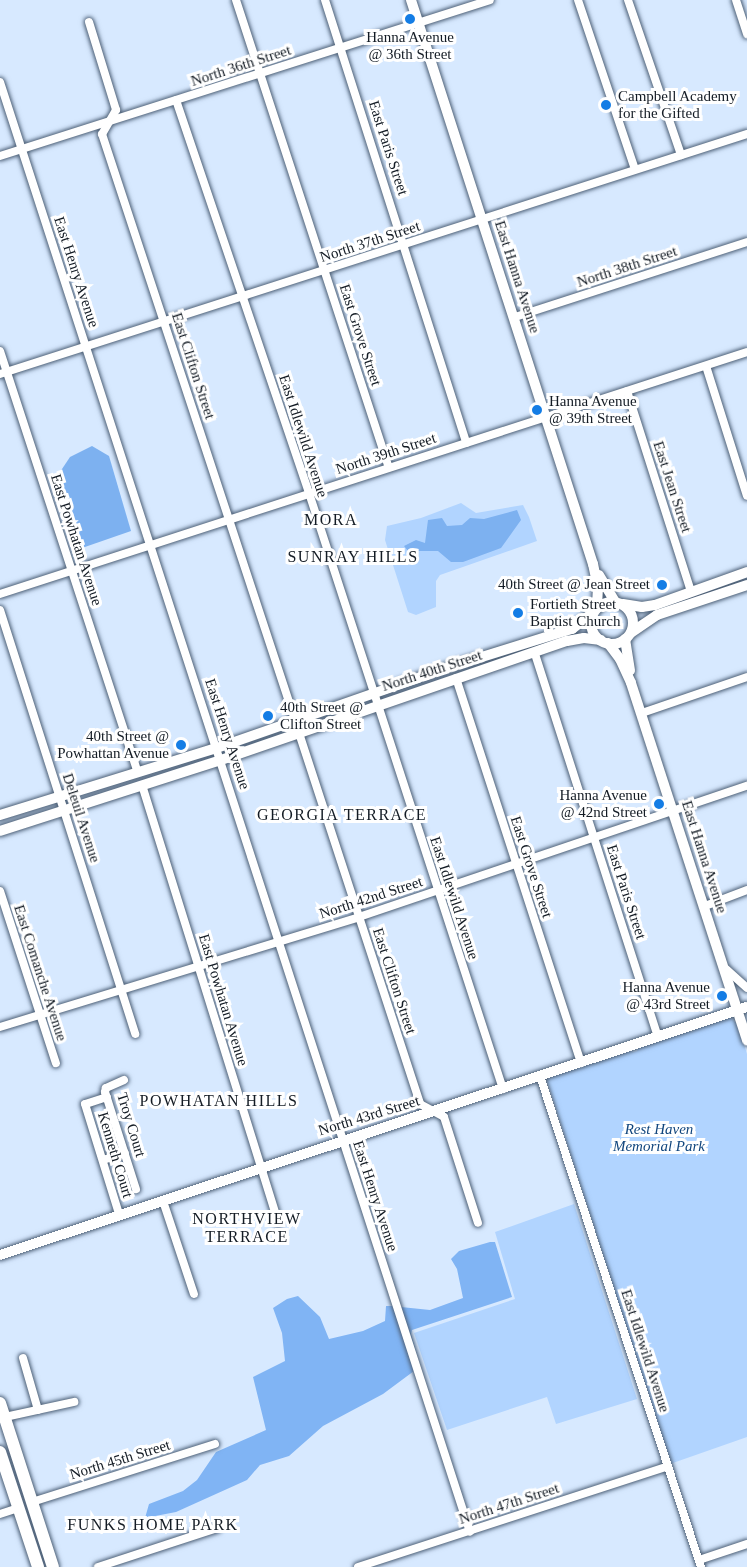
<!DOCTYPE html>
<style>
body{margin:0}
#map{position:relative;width:747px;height:1567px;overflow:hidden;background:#d7e9ff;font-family:"Times New Roman",serif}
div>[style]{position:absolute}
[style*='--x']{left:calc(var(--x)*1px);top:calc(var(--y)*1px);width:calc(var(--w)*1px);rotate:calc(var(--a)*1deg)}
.green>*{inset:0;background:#b1d4ff}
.forest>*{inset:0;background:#80b4f4}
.water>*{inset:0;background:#7db1f0}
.roads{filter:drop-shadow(0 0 2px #4d6077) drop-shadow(0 0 2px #4d6077)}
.street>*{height:8px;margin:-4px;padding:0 4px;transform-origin:4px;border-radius:4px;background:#fff}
.secondary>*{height:10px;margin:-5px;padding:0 5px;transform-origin:5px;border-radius:5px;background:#fff}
.secondary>.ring{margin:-5px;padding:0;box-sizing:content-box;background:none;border:10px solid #fff;border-radius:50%}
.primary>*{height:12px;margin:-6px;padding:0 6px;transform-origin:6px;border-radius:6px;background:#fff}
.dots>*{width:16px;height:16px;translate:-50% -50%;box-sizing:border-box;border:3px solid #fff;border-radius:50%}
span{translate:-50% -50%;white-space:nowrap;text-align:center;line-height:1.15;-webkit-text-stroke:6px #fff;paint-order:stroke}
.poi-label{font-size:15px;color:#131b24}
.left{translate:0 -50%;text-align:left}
.right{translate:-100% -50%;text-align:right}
.street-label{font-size:15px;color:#131b24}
.park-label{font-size:15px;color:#10457d;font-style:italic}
.neighbourhood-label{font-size:16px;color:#131b24;letter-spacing:1.5px}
</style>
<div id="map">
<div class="green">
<i style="clip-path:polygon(461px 503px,476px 513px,523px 505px,529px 517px,537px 541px,440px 575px,436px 581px,436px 607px,416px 615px,408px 612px,385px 540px,387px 526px,421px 518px)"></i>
<i style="clip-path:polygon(730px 1017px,738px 1025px,747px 1054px,747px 1437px,670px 1464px,547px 1080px,552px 1076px,630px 1049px,633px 1052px,637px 1051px,638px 1046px,689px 1030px,692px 1032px,698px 1027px)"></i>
<i style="clip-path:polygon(574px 1204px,637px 1399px,556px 1424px,547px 1397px,447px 1430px,414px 1333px,515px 1299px,495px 1232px)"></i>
</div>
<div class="forest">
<i style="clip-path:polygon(490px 1242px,495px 1242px,512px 1297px,412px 1330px,411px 1334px,421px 1369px,401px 1307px,430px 1310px,463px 1298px,457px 1269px,451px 1259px,459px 1251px)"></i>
<i style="clip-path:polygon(298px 1296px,320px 1317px,329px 1339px,363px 1331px,385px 1321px,386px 1306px,393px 1306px,414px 1371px,383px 1394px,323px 1426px,289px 1456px,260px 1465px,247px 1480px,176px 1512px,145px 1518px,149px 1504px,183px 1491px,197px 1480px,216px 1452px,266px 1430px,253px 1377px,285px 1361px,282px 1333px,273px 1308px,287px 1299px)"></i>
</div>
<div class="water">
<i style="clip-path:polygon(92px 446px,109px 456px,131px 531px,82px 548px,58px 475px,70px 457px)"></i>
<i style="clip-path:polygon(517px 510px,521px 520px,501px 548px,463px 562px,451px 562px,438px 551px,408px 551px,404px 546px,416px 540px,425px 543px,428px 520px,442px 518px,447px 526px,462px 525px,470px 518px,484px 519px)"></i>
</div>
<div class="roads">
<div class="street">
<i style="--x:236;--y:0;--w:491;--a:71.9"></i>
<i style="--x:325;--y:0;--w:465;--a:72.3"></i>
<i style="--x:578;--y:0;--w:178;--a:71.4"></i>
<i style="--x:628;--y:0;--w:164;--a:71.1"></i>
<i style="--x:736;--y:0;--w:36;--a:72"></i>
<i style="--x:89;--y:22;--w:92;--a:72.9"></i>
<i style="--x:116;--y:110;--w:28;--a:120"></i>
<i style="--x:102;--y:134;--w:617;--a:71.77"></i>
<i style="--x:0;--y:82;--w:1524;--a:72.04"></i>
<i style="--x:176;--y:100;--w:415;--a:71.3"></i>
<i style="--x:309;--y:493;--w:627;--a:71.97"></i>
<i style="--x:0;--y:156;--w:514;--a:-17.66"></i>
<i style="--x:515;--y:317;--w:244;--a:-17.9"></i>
<i style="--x:0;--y:351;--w:443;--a:71.9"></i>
<i style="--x:706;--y:366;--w:136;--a:72.5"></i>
<i style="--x:0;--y:374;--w:785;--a:-17.81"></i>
<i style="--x:627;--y:391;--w:210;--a:72.3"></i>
<i style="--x:0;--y:594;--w:785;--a:-17.95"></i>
<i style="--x:0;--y:610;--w:445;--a:72.3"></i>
<i style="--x:535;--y:654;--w:400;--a:72.2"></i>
<i style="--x:456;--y:678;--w:405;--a:72"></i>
<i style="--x:642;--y:713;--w:111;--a:-18.9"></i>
<i style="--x:299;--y:733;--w:390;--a:71.9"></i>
<i style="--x:420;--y:1104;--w:27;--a:28"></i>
<i style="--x:444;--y:1117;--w:111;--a:72.2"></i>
<i style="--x:142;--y:785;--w:458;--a:72.7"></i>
<i style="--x:0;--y:891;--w:181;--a:72"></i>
<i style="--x:705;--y:906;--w:45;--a:-20.9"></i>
<i style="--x:726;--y:969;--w:28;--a:42"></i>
<i style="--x:0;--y:1027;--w:375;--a:-17"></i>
<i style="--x:359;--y:917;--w:410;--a:-18.7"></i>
<i style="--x:540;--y:1076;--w:517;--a:71.85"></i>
<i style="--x:124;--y:1080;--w:20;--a:156"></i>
<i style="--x:106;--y:1088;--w:4;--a:104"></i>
<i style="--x:105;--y:1092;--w:102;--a:72.3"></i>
<i style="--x:107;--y:1097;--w:23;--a:162"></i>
<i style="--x:85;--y:1104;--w:115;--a:72.8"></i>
<i style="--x:103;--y:1160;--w:23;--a:-18"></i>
<i style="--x:163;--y:1201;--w:98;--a:71.6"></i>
<i style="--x:23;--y:1358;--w:54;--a:73.9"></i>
<i style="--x:5;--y:1417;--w:71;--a:-12.3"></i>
<i style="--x:32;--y:1502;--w:192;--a:-17.6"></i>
<i style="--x:0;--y:1514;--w:20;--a:-18"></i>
<i style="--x:699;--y:1560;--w:51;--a:-18.4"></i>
<i style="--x:98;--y:1567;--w:125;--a:-18.1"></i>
<i style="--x:358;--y:1567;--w:326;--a:-18"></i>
</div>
<div class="secondary">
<i style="--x:411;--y:0;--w:593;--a:72.12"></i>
<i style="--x:593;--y:564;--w:24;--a:78"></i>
<i style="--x:598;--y:587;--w:21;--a:93"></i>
<i style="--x:599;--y:575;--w:31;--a:59"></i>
<i class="ring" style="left:591px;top:602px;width:32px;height:32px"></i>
<i style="--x:623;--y:604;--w:19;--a:9"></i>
<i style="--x:642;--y:607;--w:13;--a:-9"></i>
<i style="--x:655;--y:605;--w:98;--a:-19.7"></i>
<i style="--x:632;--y:632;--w:30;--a:-34"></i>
<i style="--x:657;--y:615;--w:95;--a:-18.4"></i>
<i style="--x:625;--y:639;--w:32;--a:81"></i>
<i style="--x:608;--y:643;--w:20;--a:53"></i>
<i style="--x:620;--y:659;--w:26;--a:65"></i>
<i style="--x:631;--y:683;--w:376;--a:72"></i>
<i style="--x:0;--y:815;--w:227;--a:-17.2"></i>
<i style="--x:217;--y:748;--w:250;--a:-19.2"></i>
<i style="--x:453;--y:666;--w:125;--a:-17.3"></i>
<i style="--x:572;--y:629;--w:28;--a:-38"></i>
<i style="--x:0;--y:831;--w:232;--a:-17.8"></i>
<i style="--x:221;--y:760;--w:366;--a:-19"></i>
<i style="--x:567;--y:641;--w:17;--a:-10"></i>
<i style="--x:584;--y:638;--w:17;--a:7"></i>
<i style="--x:0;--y:1255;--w:787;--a:-18.37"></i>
</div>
<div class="primary">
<i style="--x:0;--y:1403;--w:172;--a:72.1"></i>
<i style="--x:0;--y:1452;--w:121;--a:71.7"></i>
</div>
</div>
<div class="dots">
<i style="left:410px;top:19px;background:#147de5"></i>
<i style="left:606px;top:105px;background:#147de5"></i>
<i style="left:537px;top:410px;background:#147de5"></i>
<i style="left:662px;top:585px;background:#147de5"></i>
<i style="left:518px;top:613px;background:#147de5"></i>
<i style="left:268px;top:716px;background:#147de5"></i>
<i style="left:181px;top:745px;background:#147de5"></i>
<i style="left:659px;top:804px;background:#147de5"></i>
<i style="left:722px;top:996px;background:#147de5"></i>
</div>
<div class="poi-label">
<span style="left:410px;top:46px">Hanna Avenue<br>@ 36th Street</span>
<span class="left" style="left:618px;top:105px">Campbell Academy<br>for the Gifted</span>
<span class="left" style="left:549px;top:410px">Hanna Avenue<br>@ 39th Street</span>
<span class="right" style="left:650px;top:585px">40th Street @ Jean Street</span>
<span class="left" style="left:530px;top:613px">Fortieth Street<br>Baptist Church</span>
<span class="left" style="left:280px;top:716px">40th Street @<br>Clifton Street</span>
<span class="right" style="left:169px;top:745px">40th Street @<br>Powhattan Avenue</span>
<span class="right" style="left:647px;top:804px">Hanna Avenue<br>@ 42nd Street</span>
<span class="right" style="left:710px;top:996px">Hanna Avenue<br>@ 43rd Street</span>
</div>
<div class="street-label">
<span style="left:241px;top:66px;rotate:-18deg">North 36th Street</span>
<span style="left:388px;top:148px;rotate:72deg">East Paris Street</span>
<span style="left:370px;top:242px;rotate:-18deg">North 37th Street</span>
<span style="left:627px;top:267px;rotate:-18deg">North 38th Street</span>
<span style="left:76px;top:272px;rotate:72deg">East Henry Avenue</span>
<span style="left:517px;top:277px;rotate:72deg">East Hanna Avenue</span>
<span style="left:360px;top:335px;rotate:72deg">East Grove Street</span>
<span style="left:193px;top:366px;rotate:72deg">East Clifton Street</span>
<span style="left:303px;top:436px;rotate:72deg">East Idlewild Avenue</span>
<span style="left:386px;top:454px;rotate:-18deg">North 39th Street</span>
<span style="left:672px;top:487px;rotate:72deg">East Jean Street</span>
<span style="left:76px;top:540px;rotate:72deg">East Powhatan Avenue</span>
<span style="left:432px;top:671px;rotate:-18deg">North 40th Street</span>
<span style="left:227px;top:734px;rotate:72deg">East Henry Avenue</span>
<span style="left:81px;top:818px;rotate:72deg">Deleuil Avenue</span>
<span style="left:704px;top:857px;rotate:72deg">East Hanna Avenue</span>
<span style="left:531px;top:867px;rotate:72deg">East Grove Street</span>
<span style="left:626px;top:892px;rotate:72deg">East Paris Street</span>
<span style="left:371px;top:898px;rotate:-18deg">North 42nd Street</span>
<span style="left:454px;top:898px;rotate:72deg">East Idlewild Avenue</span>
<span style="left:40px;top:973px;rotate:72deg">East Comanche Avenue</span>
<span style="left:394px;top:981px;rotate:72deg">East Clifton Street</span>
<span style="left:223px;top:1000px;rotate:73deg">East Powhatan Avenue</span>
<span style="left:369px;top:1116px;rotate:-17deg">North 43rd Street</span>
<span style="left:131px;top:1125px;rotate:73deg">Troy Court</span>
<span style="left:115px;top:1155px;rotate:73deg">Kenneth Court</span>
<span style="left:375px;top:1196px;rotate:72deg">East Henry Avenue</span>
<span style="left:645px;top:1351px;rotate:72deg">East Idlewild Avenue</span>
<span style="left:120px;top:1460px;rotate:-17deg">North 45th Street</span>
<span style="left:509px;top:1504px;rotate:-18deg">North 47th Street</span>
</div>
<div class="park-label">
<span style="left:659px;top:1138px">Rest Haven<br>Memorial Park</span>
</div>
<div class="neighbourhood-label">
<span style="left:331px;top:520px">MORA</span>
<span style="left:353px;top:557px">SUNRAY HILLS</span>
<span style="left:342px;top:815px">GEORGIA TERRACE</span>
<span style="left:219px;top:1101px">POWHATAN HILLS</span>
<span style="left:247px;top:1228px">NORTHVIEW<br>TERRACE</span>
<span style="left:153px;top:1525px">FUNKS HOME PARK</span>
</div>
</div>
